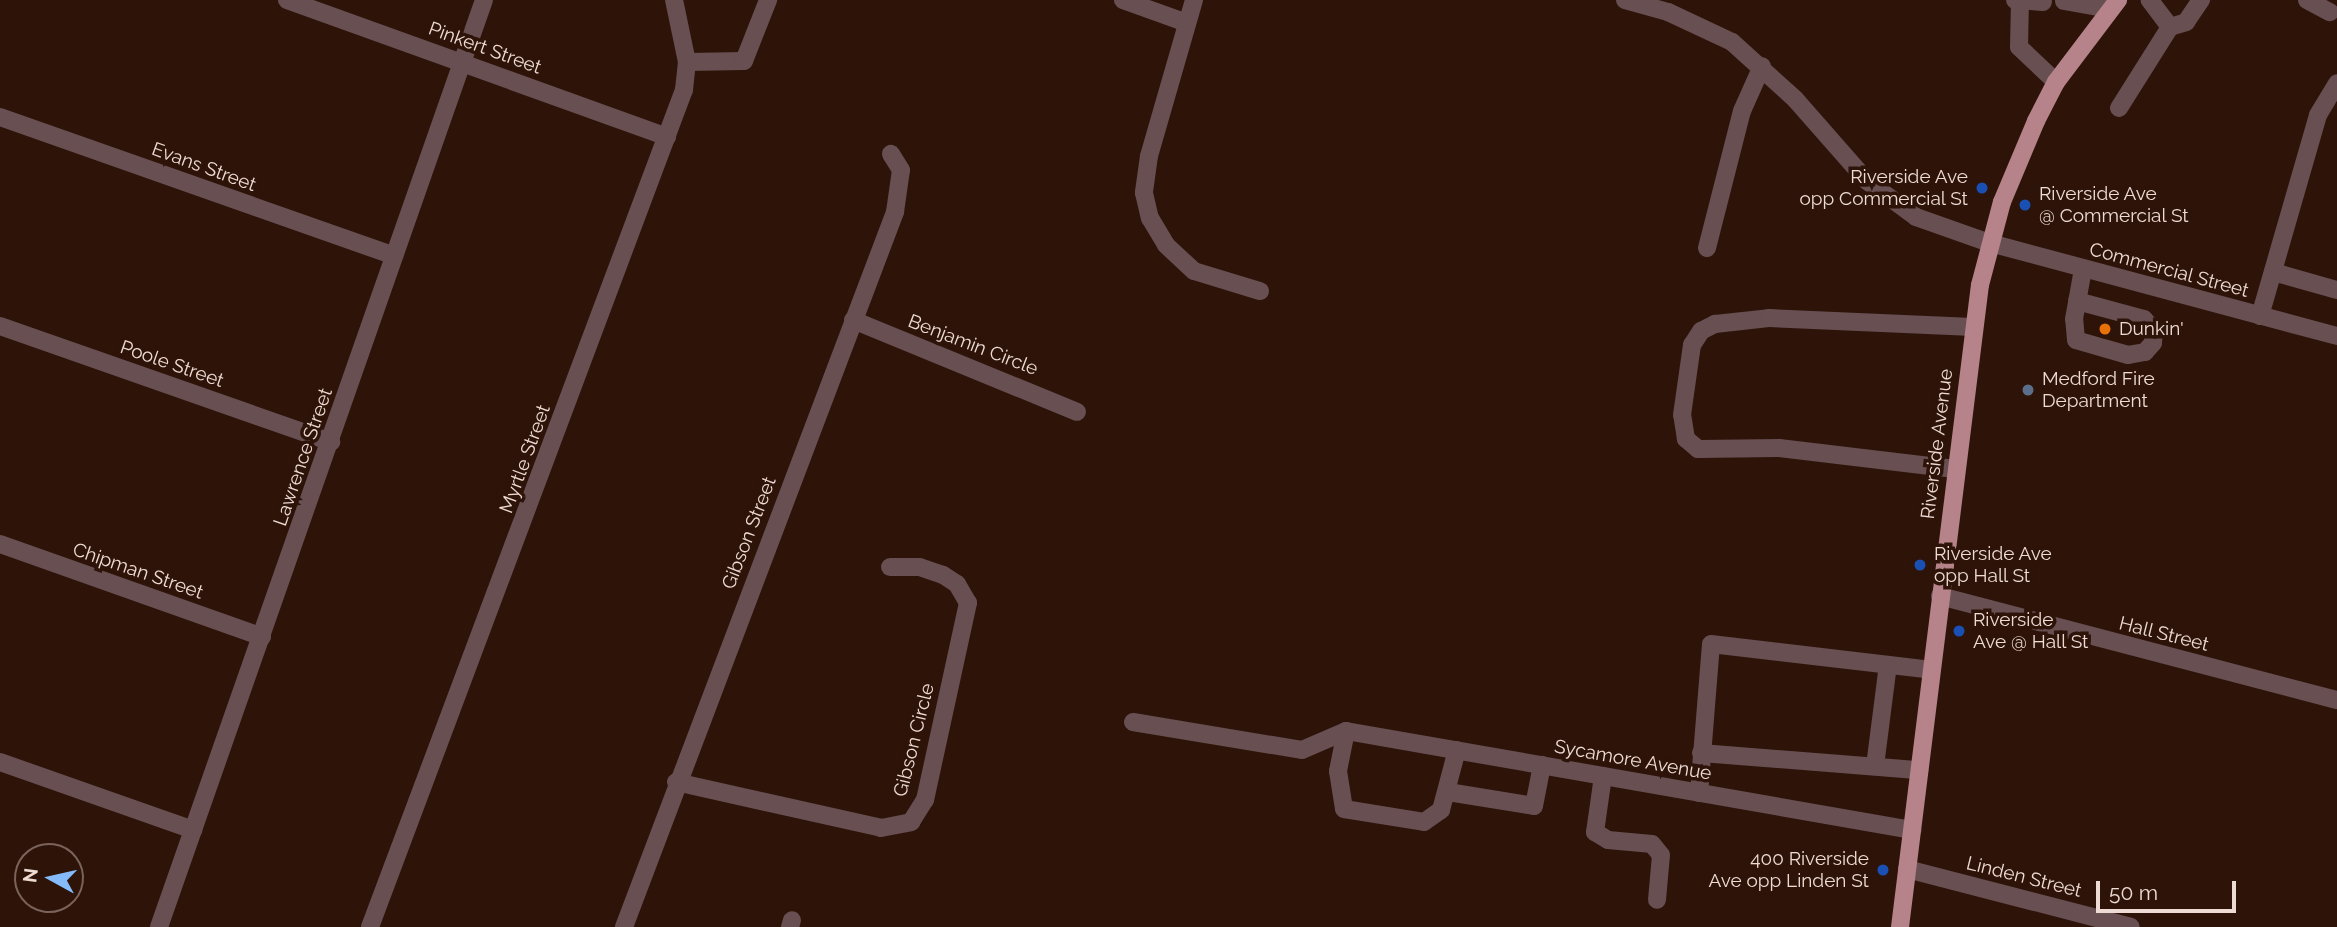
<!DOCTYPE html>
<style>
body{margin:0}
#map{position:relative;width:2337px;height:927px;overflow:hidden;background:#2d1308;font-family:Raleway,sans-serif}
div>[style]{position:absolute}
[style*='--x']{left:calc(var(--x)*1px);top:calc(var(--y)*1px);width:calc(var(--w)*1px);rotate:calc(var(--a)*1deg)}
.minor>*{height:18px;margin:-9px;padding:0 9px;transform-origin:9px;border-radius:9px;background:#674f52}
.major>*{height:18px;margin:-9px;padding:0 9px;transform-origin:9px;border-radius:9px;background:#b58389}
.dots>*{width:19px;height:19px;translate:-50% -50%;box-sizing:border-box;border:4px solid #2d1308;border-radius:50%}
span{translate:-50% -50%;white-space:nowrap;text-align:center;line-height:1.15;-webkit-text-stroke:7px #2d1308;paint-order:stroke}
.street-label{font-size:19px;color:#eedbd4}
.poi-label{font-size:19px;color:#eedbd4}
.right{translate:-100% -50%;text-align:right}
.left{translate:0 -50%;text-align:left}
.north{position:absolute;left:14px;top:843px;width:70px;height:70px;box-sizing:border-box;background:#2d1308;border:2px solid #7a635a;border-radius:50%;rotate:278deg;font-size:19px;font-weight:700;line-height:28px;text-align:center;color:#eedbd4}
.north::after{content:'';display:block;margin:auto;width:24px;height:32px;background:#85bbfb;clip-path:polygon(50% 0,100% 100%,50% 72%,0 100%)}
.scale{position:absolute;left:2096px;top:881px;width:140px;height:32px;box-sizing:border-box;border:4px solid #eedbd4;border-top:0;padding-left:9px;font-size:21px;line-height:24px;white-space:nowrap;color:#eedbd4;-webkit-text-stroke:5px #2d1308;paint-order:stroke}
</style>
<div id="map">
<div class="minor">
<i style="--x:287;--y:0;--w:404;--a:19.8"></i>
<i style="--x:1123;--y:0;--w:68;--a:19.8"></i>
<i style="--x:1194;--y:0;--w:162;--a:106.1"></i>
<i style="--x:1149;--y:156;--w:37;--a:98"></i>
<i style="--x:1144;--y:193;--w:26;--a:77"></i>
<i style="--x:1150;--y:218;--w:31;--a:59"></i>
<i style="--x:1166;--y:245;--w:38;--a:43"></i>
<i style="--x:1194;--y:271;--w:69;--a:16.9"></i>
<i style="--x:1625;--y:0;--w:45;--a:15.6"></i>
<i style="--x:1668;--y:12;--w:71;--a:25.1"></i>
<i style="--x:1732;--y:42;--w:85;--a:42.1"></i>
<i style="--x:1795;--y:99;--w:109;--a:48.7"></i>
<i style="--x:1867;--y:181;--w:61;--a:36.3"></i>
<i style="--x:1916;--y:217;--w:78;--a:19.4"></i>
<i style="--x:1990;--y:243;--w:359;--a:15"></i>
<i style="--x:2015;--y:0;--w:28;--a:4"></i>
<i style="--x:2020;--y:0;--w:47;--a:91.2"></i>
<i style="--x:2019;--y:47;--w:51;--a:43.4"></i>
<i style="--x:2307;--y:0;--w:26;--a:28"></i>
<i style="--x:2064;--y:1;--w:47;--a:9.9"></i>
<i style="--x:2170;--y:27;--w:17;--a:-17"></i>
<i style="--x:2186;--y:22;--w:27;--a:-56"></i>
<i style="--x:687;--y:62;--w:57;--a:-1"></i>
<i style="--x:744;--y:61;--w:66;--a:-68.5"></i>
<i style="--x:2119;--y:108;--w:96;--a:-57.8"></i>
<i style="--x:2170;--y:27;--w:34;--a:-127"></i>
<i style="--x:0;--y:117;--w:418;--a:19.4"></i>
<i style="--x:1707;--y:248;--w:141;--a:-75.7"></i>
<i style="--x:1742;--y:111;--w:49;--a:-66"></i>
<i style="--x:2273;--y:272;--w:66;--a:15.7"></i>
<i style="--x:2077;--y:301;--w:69;--a:15"></i>
<i style="--x:2144;--y:319;--w:16;--a:50"></i>
<i style="--x:2154;--y:331;--w:12;--a:95"></i>
<i style="--x:2153;--y:343;--w:12;--a:132"></i>
<i style="--x:2145;--y:352;--w:17;--a:170"></i>
<i style="--x:2128;--y:355;--w:54;--a:-163.9"></i>
<i style="--x:2076;--y:340;--w:21;--a:-95"></i>
<i style="--x:2074;--y:319;--w:51;--a:-79.8"></i>
<i style="--x:2260;--y:316;--w:209;--a:-73.9"></i>
<i style="--x:2318;--y:115;--w:37;--a:-59"></i>
<i style="--x:853;--y:320;--w:242;--a:22.3"></i>
<i style="--x:0;--y:326;--w:351;--a:19.3"></i>
<i style="--x:1955;--y:469;--w:177;--a:-173.2"></i>
<i style="--x:1779;--y:448;--w:81;--a:179.3"></i>
<i style="--x:1698;--y:449;--w:16;--a:-140"></i>
<i style="--x:1686;--y:439;--w:24;--a:-99"></i>
<i style="--x:1682;--y:415;--w:71;--a:-81.9"></i>
<i style="--x:1692;--y:345;--w:17;--a:-57"></i>
<i style="--x:1701;--y:331;--w:16;--a:-27"></i>
<i style="--x:1715;--y:324;--w:54;--a:-6.3"></i>
<i style="--x:1769;--y:318;--w:204;--a:2.5"></i>
<i style="--x:0;--y:544;--w:278;--a:19.5"></i>
<i style="--x:1940;--y:596;--w:410;--a:14.7"></i>
<i style="--x:1133;--y:722;--w:171;--a:9.4"></i>
<i style="--x:1302;--y:750;--w:48;--a:-23.4"></i>
<i style="--x:1346;--y:731;--w:575;--a:9.92"></i>
<i style="--x:1346;--y:731;--w:41;--a:101.3"></i>
<i style="--x:1338;--y:771;--w:38;--a:81"></i>
<i style="--x:1344;--y:809;--w:81;--a:9.2"></i>
<i style="--x:1424;--y:822;--w:21;--a:-35"></i>
<i style="--x:1441;--y:810;--w:62;--a:-75.1"></i>
<i style="--x:1701;--y:753;--w:219;--a:4.5"></i>
<i style="--x:0;--y:762;--w:205;--a:19.4"></i>
<i style="--x:1875;--y:766;--w:102;--a:-82.7"></i>
<i style="--x:1603;--y:776;--w:57;--a:98.1"></i>
<i style="--x:1595;--y:832;--w:15;--a:32"></i>
<i style="--x:1608;--y:840;--w:44;--a:5.2"></i>
<i style="--x:1652;--y:844;--w:14;--a:51"></i>
<i style="--x:1661;--y:855;--w:45;--a:95.1"></i>
<i style="--x:676;--y:782;--w:210;--a:12.6"></i>
<i style="--x:881;--y:828;--w:31;--a:-11"></i>
<i style="--x:911;--y:822;--w:26;--a:-58"></i>
<i style="--x:925;--y:800;--w:202;--a:-77.7"></i>
<i style="--x:968;--y:603;--w:22;--a:-120"></i>
<i style="--x:957;--y:584;--w:17;--a:-147"></i>
<i style="--x:943;--y:575;--w:24;--a:-161"></i>
<i style="--x:920;--y:567;--w:30;--a:180"></i>
<i style="--x:1448;--y:792;--w:87;--a:9.2"></i>
<i style="--x:1534;--y:806;--w:42;--a:-79"></i>
<i style="--x:1699;--y:793;--w:149;--a:-85.4"></i>
<i style="--x:1711;--y:644;--w:222;--a:6.7"></i>
<i style="--x:1907;--y:869;--w:231;--a:14.5"></i>
<i style="--x:159;--y:927;--w:982;--a:-70.68"></i>
<i style="--x:370;--y:927;--w:894;--a:-69.44"></i>
<i style="--x:684;--y:90;--w:28;--a:-84"></i>
<i style="--x:687;--y:62;--w:63;--a:-101.8"></i>
<i style="--x:624;--y:927;--w:765;--a:-69.24"></i>
<i style="--x:895;--y:212;--w:42;--a:-81.9"></i>
<i style="--x:901;--y:170;--w:19;--a:-122"></i>
<i style="--x:790;--y:927;--w:7;--a:-74"></i>
</div>
<div class="major">
<i style="--x:1900;--y:927;--w:647;--a:-82.9"></i>
<i style="--x:1980;--y:285;--w:86;--a:-75.2"></i>
<i style="--x:2002;--y:202;--w:88;--a:-67.2"></i>
<i style="--x:2036;--y:121;--w:44;--a:-62.9"></i>
<i style="--x:2056;--y:82;--w:103;--a:-52.9"></i>
</div>
<div class="dots">
<i style="left:1982px;top:188px;background:#1a4fb4"></i>
<i style="left:2025px;top:205px;background:#1a4fb4"></i>
<i style="left:2105px;top:329px;background:#e8710a"></i>
<i style="left:2028px;top:390px;background:#5c6f8a"></i>
<i style="left:1920px;top:565px;background:#1a4fb4"></i>
<i style="left:1959px;top:631px;background:#1a4fb4"></i>
<i style="left:1883px;top:870px;background:#1a4fb4"></i>
</div>
<div class="street-label">
<span style="left:485px;top:48px;rotate:20deg">Pinkert Street</span>
<span style="left:204px;top:167px;rotate:20deg">Evans Street</span>
<span style="left:2169px;top:270px;rotate:15deg">Commercial Street</span>
<span style="left:973px;top:345px;rotate:21deg">Benjamin Circle</span>
<span style="left:172px;top:364px;rotate:19deg">Poole Street</span>
<span style="left:1937px;top:444px;rotate:-83deg">Riverside Avenue</span>
<span style="left:303px;top:457px;rotate:-71deg">Lawrence Street</span>
<span style="left:525px;top:459px;rotate:-70deg">Myrtle Street</span>
<span style="left:749px;top:533px;rotate:-69deg">Gibson Street</span>
<span style="left:138px;top:571px;rotate:19deg">Chipman Street</span>
<span style="left:2164px;top:634px;rotate:14deg">Hall Street</span>
<span style="left:914px;top:740px;rotate:-76deg">Gibson Circle</span>
<span style="left:1633px;top:760px;rotate:10deg">Sycamore Avenue</span>
<span style="left:2024px;top:877px;rotate:14deg">Linden Street</span>
</div>
<div class="poi-label">
<span class="right" style="left:1968px;top:188px">Riverside Ave<br>opp Commercial St</span>
<span class="left" style="left:2039px;top:205px">Riverside Ave<br>@ Commercial St</span>
<span class="left" style="left:2119px;top:329px">Dunkin'</span>
<span class="left" style="left:2042px;top:390px">Medford Fire<br>Department</span>
<span class="left" style="left:1934px;top:565px">Riverside Ave<br>opp Hall St</span>
<span class="left" style="left:1973px;top:631px">Riverside<br>Ave @ Hall St</span>
<span class="right" style="left:1869px;top:870px">400 Riverside<br>Ave opp Linden St</span>
</div>
<div class="north">N</div>
<div class="scale">50 m</div>
</div>
